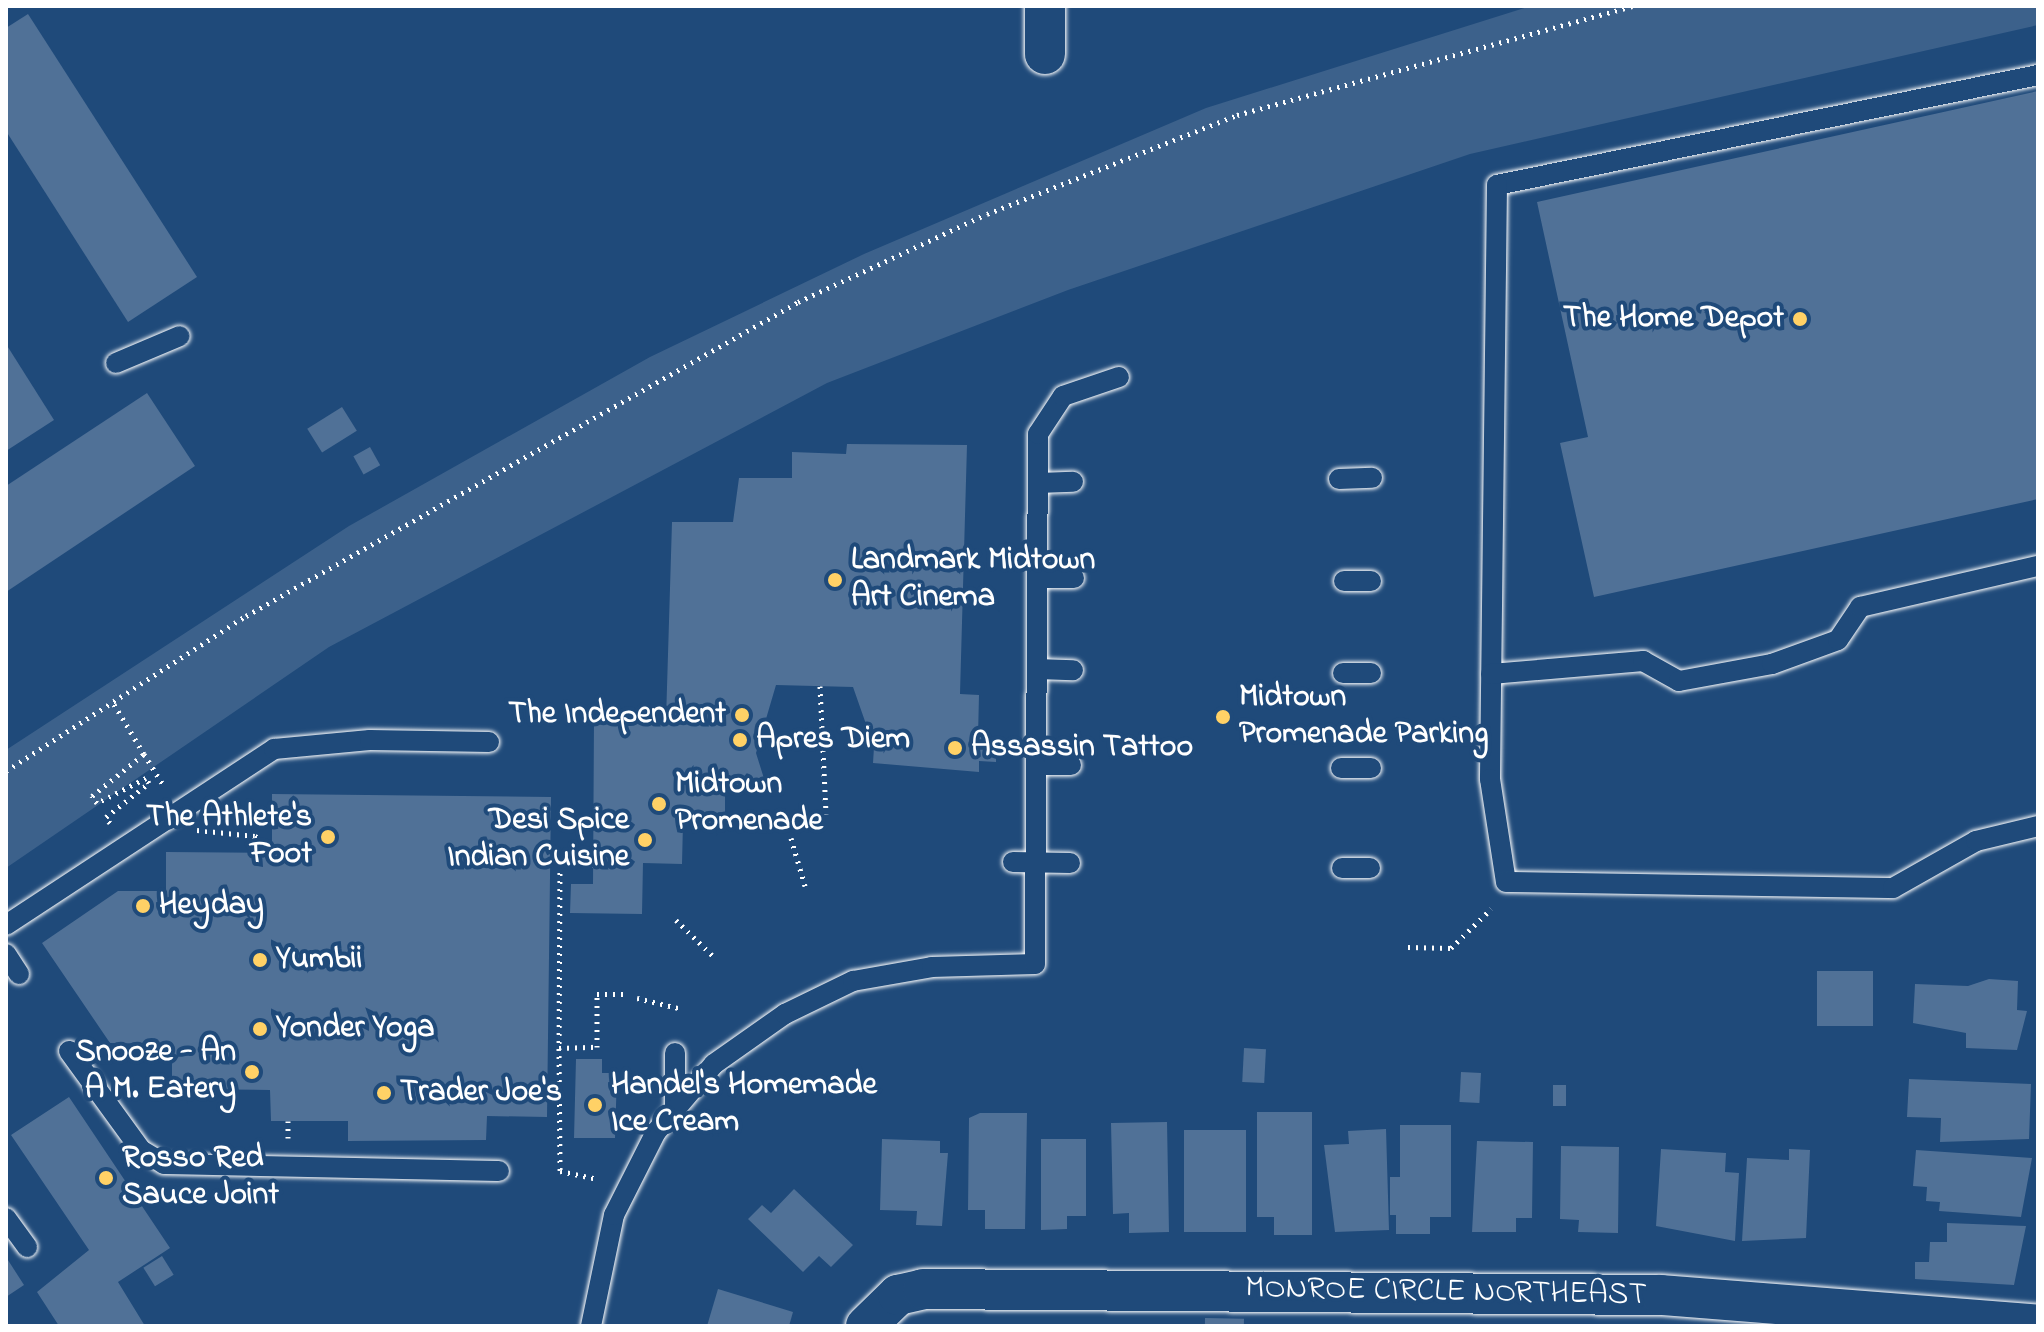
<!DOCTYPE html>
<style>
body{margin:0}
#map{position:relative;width:2044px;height:1332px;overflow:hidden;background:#1f4a7a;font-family:"Indie Flower",sans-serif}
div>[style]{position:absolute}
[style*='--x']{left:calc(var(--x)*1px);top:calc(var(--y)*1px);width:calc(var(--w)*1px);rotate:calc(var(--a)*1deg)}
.green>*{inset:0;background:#3c618b}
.building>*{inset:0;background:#507197;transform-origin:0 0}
.path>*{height:5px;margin-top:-2.5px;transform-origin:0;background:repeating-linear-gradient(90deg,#fff 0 2px,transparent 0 8px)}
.roads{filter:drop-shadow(0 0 2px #fff) drop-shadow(0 0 2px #fff)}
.service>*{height:20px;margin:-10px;padding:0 10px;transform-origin:10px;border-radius:10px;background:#1f4a7a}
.minor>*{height:40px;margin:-20px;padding:0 20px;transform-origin:20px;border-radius:20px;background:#1f4a7a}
.dots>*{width:22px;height:22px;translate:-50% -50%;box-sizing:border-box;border:4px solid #1f4a7a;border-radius:50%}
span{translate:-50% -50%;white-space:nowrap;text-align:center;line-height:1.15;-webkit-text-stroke:8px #1f4a7a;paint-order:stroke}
.poi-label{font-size:32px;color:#fff;font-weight:700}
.right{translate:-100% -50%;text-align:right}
.left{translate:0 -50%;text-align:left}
.street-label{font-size:32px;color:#fff}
.frame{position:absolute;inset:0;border:8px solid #fff;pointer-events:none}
</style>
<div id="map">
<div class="green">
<i style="clip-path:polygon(1531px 6px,2038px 6px,2038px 25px,1470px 154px,1068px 290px,827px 383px,329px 647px,6px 868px,6px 750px,349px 526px,650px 357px,864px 254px,1206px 108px)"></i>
</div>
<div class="building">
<i style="clip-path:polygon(28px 14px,197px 277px,128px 322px,6px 131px,6px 28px)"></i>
<i style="clip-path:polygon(2038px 91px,2038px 499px,1594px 597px,1560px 443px,1588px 437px,1537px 202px)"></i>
<i style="clip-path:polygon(6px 344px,54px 420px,6px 451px)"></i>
<i style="clip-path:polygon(147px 393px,195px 466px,6px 592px,6px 486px)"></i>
<i style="left:342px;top:407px;width:28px;height:41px;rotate:58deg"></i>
<i style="clip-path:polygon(847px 444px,967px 445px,960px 694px,979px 695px,978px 737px,996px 737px,996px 762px,979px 761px,979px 772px,873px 763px,874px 747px,853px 687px,776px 685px,756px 753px,766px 785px,725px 785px,725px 824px,683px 823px,682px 864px,643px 863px,642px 914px,570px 913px,571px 884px,593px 884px,594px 718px,666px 720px,672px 522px,733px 522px,739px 478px,792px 478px,792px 452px,846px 454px)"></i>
<i style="left:370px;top:447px;width:21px;height:19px;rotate:61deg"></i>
<i style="clip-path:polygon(272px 794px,551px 797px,547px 1117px,487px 1116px,486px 1140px,348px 1141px,348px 1121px,271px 1121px,270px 1090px,172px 1089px,172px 1044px,110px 1043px,42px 943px,118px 891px,166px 891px,166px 852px,272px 853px)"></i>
<i style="left:1817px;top:971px;width:56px;height:55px"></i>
<i style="clip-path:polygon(1989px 979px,2018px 981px,2017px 1010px,2027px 1011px,2017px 1050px,1966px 1048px,1966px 1033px,1913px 1023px,1915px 984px,1968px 986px)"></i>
<i style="left:1244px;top:1048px;width:22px;height:34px;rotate:3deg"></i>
<i style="clip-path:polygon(576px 1059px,602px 1059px,602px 1073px,617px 1073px,615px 1138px,574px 1138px)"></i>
<i style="left:1461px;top:1072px;width:20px;height:30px;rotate:3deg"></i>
<i style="clip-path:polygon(1909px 1079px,2031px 1084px,2029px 1139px,1940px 1142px,1941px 1118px,1907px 1117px)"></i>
<i style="left:1553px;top:1085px;width:13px;height:21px"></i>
<i style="clip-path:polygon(69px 1097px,170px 1248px,118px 1282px,145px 1326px,59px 1326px,37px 1292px,89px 1250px,11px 1135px)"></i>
<i style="clip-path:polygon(1257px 1112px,1312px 1112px,1312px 1235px,1274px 1235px,1274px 1217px,1257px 1217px)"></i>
<i style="clip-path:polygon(980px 1113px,1027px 1113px,1025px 1229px,985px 1229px,985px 1210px,968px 1210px,969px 1118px)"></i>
<i style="clip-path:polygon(1167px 1122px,1169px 1232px,1129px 1233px,1129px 1213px,1113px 1214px,1111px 1123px)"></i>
<i style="clip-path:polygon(1400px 1125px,1451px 1125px,1451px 1217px,1430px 1217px,1430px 1234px,1396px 1234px,1396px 1215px,1390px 1215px,1390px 1177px,1400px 1177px)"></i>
<i style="clip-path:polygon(1386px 1129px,1389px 1230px,1335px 1232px,1324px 1145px,1349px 1144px,1348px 1131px)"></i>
<i style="left:1184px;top:1130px;width:62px;height:102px"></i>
<i style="clip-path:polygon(882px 1139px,940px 1141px,940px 1153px,948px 1153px,942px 1226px,916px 1225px,917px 1211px,880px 1210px)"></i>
<i style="clip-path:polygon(1041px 1139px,1086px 1139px,1086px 1216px,1067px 1216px,1067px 1229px,1041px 1230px)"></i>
<i style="clip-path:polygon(1477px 1141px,1533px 1142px,1532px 1218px,1516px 1218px,1516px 1232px,1472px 1232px)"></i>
<i style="clip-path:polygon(1561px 1146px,1619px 1147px,1618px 1233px,1578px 1232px,1579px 1220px,1560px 1219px)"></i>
<i style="clip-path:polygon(1661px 1149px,1726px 1153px,1725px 1172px,1739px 1173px,1735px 1241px,1656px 1226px)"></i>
<i style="clip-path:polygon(1789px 1149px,1810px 1150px,1806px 1238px,1742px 1241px,1747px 1158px,1789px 1160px)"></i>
<i style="clip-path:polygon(1916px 1150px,2032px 1158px,2021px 1217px,1939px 1211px,1940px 1202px,1926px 1201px,1927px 1187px,1913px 1186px)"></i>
<i style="clip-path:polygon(794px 1189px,853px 1245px,831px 1267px,819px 1256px,803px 1272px,748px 1219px,762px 1205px,771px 1213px)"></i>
<i style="clip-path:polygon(1947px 1223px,2026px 1226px,2014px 1285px,1915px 1279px,1915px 1262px,1929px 1262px,1930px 1242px,1947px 1242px)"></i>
<i style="left:162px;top:1256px;width:22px;height:22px;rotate:58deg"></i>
<i style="clip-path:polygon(6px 1257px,24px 1285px,6px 1297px)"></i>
<i style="clip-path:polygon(718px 1289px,793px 1312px,789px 1326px,707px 1326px)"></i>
<i style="left:1205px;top:1318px;width:39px;height:8px;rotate:1deg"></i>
</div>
<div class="path">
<i style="--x:820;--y:686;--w:128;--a:87.3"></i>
<i style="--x:144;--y:754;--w:39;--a:58"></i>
<i style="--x:6;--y:771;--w:286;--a:-32.9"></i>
<i style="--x:246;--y:616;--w:635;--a:-29.63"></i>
<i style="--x:798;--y:302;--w:208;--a:-25"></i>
<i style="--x:987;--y:214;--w:269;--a:-21.6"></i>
<i style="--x:1237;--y:115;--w:410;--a:-15.4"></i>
<i style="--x:110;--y:823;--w:7;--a:-124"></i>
<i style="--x:106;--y:817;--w:55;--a:-38.3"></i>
<i style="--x:149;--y:783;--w:6;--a:-121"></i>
<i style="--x:146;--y:778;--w:55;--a:153"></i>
<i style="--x:97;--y:803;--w:9;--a:-126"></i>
<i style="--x:92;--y:796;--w:67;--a:-38.9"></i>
<i style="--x:144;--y:754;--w:62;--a:-121.1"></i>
<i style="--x:197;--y:830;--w:58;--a:5.9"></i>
<i style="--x:255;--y:836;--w:20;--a:30"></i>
<i style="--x:791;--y:838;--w:50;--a:73.7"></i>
<i style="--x:593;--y:865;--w:33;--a:180"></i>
<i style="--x:560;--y:865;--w:183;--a:90.3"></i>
<i style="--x:559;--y:1048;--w:123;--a:89.5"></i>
<i style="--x:560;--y:1171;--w:35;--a:12"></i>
<i style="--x:676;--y:920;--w:52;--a:44.2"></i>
<i style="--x:1408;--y:947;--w:43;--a:1.3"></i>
<i style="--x:1451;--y:948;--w:56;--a:-44.3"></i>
<i style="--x:637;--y:998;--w:46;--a:13.7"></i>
<i style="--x:559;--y:1048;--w:38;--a:-2"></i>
<i style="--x:597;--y:1047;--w:53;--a:-90"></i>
<i style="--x:597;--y:994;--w:27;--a:0"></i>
<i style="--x:288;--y:1121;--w:17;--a:90"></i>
</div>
<div class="roads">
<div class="service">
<i style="--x:2038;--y:75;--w:552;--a:168.51"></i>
<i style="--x:1497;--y:185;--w:594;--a:90.68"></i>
<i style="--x:1490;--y:779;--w:104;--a:81.2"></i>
<i style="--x:1506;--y:882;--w:387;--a:0.9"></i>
<i style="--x:1893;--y:888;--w:95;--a:-29.5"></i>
<i style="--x:1976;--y:841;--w:64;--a:-13.6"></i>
<i style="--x:116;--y:363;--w:69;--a:-22.9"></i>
<i style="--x:1339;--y:479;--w:33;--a:-2"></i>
<i style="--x:1038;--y:483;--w:35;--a:-2"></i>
<i style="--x:1037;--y:578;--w:37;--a:0"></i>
<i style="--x:1344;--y:581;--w:27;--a:0"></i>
<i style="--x:1037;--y:669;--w:36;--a:2"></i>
<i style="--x:1343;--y:673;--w:28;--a:0"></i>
<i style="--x:1491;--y:674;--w:153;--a:-4.9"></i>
<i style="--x:1643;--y:661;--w:41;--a:29.1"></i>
<i style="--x:1679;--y:681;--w:95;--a:-10.4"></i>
<i style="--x:1772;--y:664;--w:70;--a:-20"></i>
<i style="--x:1838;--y:640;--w:40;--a:-56"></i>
<i style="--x:1860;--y:607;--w:183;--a:-13"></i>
<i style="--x:1036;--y:765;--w:35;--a:0"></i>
<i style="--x:1341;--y:768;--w:30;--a:0"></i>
<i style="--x:1013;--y:862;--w:57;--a:1"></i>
<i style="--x:1342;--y:868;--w:28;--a:0"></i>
<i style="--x:6;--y:925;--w:321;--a:-33.3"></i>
<i style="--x:274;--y:749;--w:96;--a:-5.4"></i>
<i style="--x:370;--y:740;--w:119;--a:1"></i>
<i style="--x:6;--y:954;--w:24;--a:57"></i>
<i style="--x:69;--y:1051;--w:122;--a:54"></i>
<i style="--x:141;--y:1150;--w:27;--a:31"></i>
<i style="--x:164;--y:1164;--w:335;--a:1.2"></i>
<i style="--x:675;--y:1053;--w:57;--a:90"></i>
<i style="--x:6;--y:1218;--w:36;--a:54"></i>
<i style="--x:591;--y:1326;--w:113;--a:-78.3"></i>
<i style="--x:614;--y:1215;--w:93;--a:-63.2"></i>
<i style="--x:656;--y:1132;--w:89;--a:-49.5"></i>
<i style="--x:714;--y:1064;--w:87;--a:-35.2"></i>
<i style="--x:785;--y:1014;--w:76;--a:-25.9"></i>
<i style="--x:853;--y:981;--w:80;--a:-10"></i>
<i style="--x:932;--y:967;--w:103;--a:-1.7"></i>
<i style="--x:1035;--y:964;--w:530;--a:-89.68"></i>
<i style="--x:1038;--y:434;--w:45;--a:-56.7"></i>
<i style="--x:1063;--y:396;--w:59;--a:-18.7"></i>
</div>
<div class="minor">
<i style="--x:1045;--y:6;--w:48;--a:90"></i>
<i style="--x:866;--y:1326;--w:45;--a:-44.1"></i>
<i style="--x:898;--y:1295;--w:26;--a:-13"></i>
<i style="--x:923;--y:1289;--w:738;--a:0.47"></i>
<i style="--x:1661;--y:1295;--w:378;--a:4.5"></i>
</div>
</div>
<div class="dots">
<i style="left:1800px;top:319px;background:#ffd166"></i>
<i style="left:835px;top:580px;background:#ffd166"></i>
<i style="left:742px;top:715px;background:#ffd166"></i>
<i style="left:1223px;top:717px;background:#ffd166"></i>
<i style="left:740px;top:740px;background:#ffd166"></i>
<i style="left:955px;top:748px;background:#ffd166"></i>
<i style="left:659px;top:804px;background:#ffd166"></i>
<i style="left:328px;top:837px;background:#ffd166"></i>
<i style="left:645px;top:840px;background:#ffd166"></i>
<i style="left:143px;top:906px;background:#ffd166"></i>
<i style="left:260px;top:960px;background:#ffd166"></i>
<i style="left:260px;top:1029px;background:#ffd166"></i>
<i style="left:252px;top:1072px;background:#ffd166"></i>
<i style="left:384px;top:1093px;background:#ffd166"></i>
<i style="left:595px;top:1105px;background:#ffd166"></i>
<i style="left:106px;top:1178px;background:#ffd166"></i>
</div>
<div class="poi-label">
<span class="right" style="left:1784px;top:319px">The Home Depot</span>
<span class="left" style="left:851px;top:580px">Landmark Midtown<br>Art Cinema</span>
<span class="left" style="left:1239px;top:717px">Midtown<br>Promenade Parking</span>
<span class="right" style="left:726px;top:715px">The Independent</span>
<span class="left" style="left:756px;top:740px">Apres Diem</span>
<span class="left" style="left:971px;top:748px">Assassin Tattoo</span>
<span class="left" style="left:675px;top:804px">Midtown<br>Promenade</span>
<span class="right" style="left:312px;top:837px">The Athlete's<br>Foot</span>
<span class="right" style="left:629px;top:840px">Desi Spice<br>Indian Cuisine</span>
<span class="left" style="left:159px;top:906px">Heyday</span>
<span class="left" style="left:276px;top:960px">Yumbii</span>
<span class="left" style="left:276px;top:1029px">Yonder Yoga</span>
<span class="right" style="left:236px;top:1072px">Snooze - An<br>A M. Eatery</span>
<span class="left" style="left:611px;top:1105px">Handel's Homemade<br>Ice Cream</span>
<span class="left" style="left:400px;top:1093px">Trader Joe's</span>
<span class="left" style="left:122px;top:1178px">Rosso Red<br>Sauce Joint</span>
</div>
<div class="street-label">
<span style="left:1446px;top:1293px;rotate:1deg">MONROE CIRCLE NORTHEAST</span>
</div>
<div class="frame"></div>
</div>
